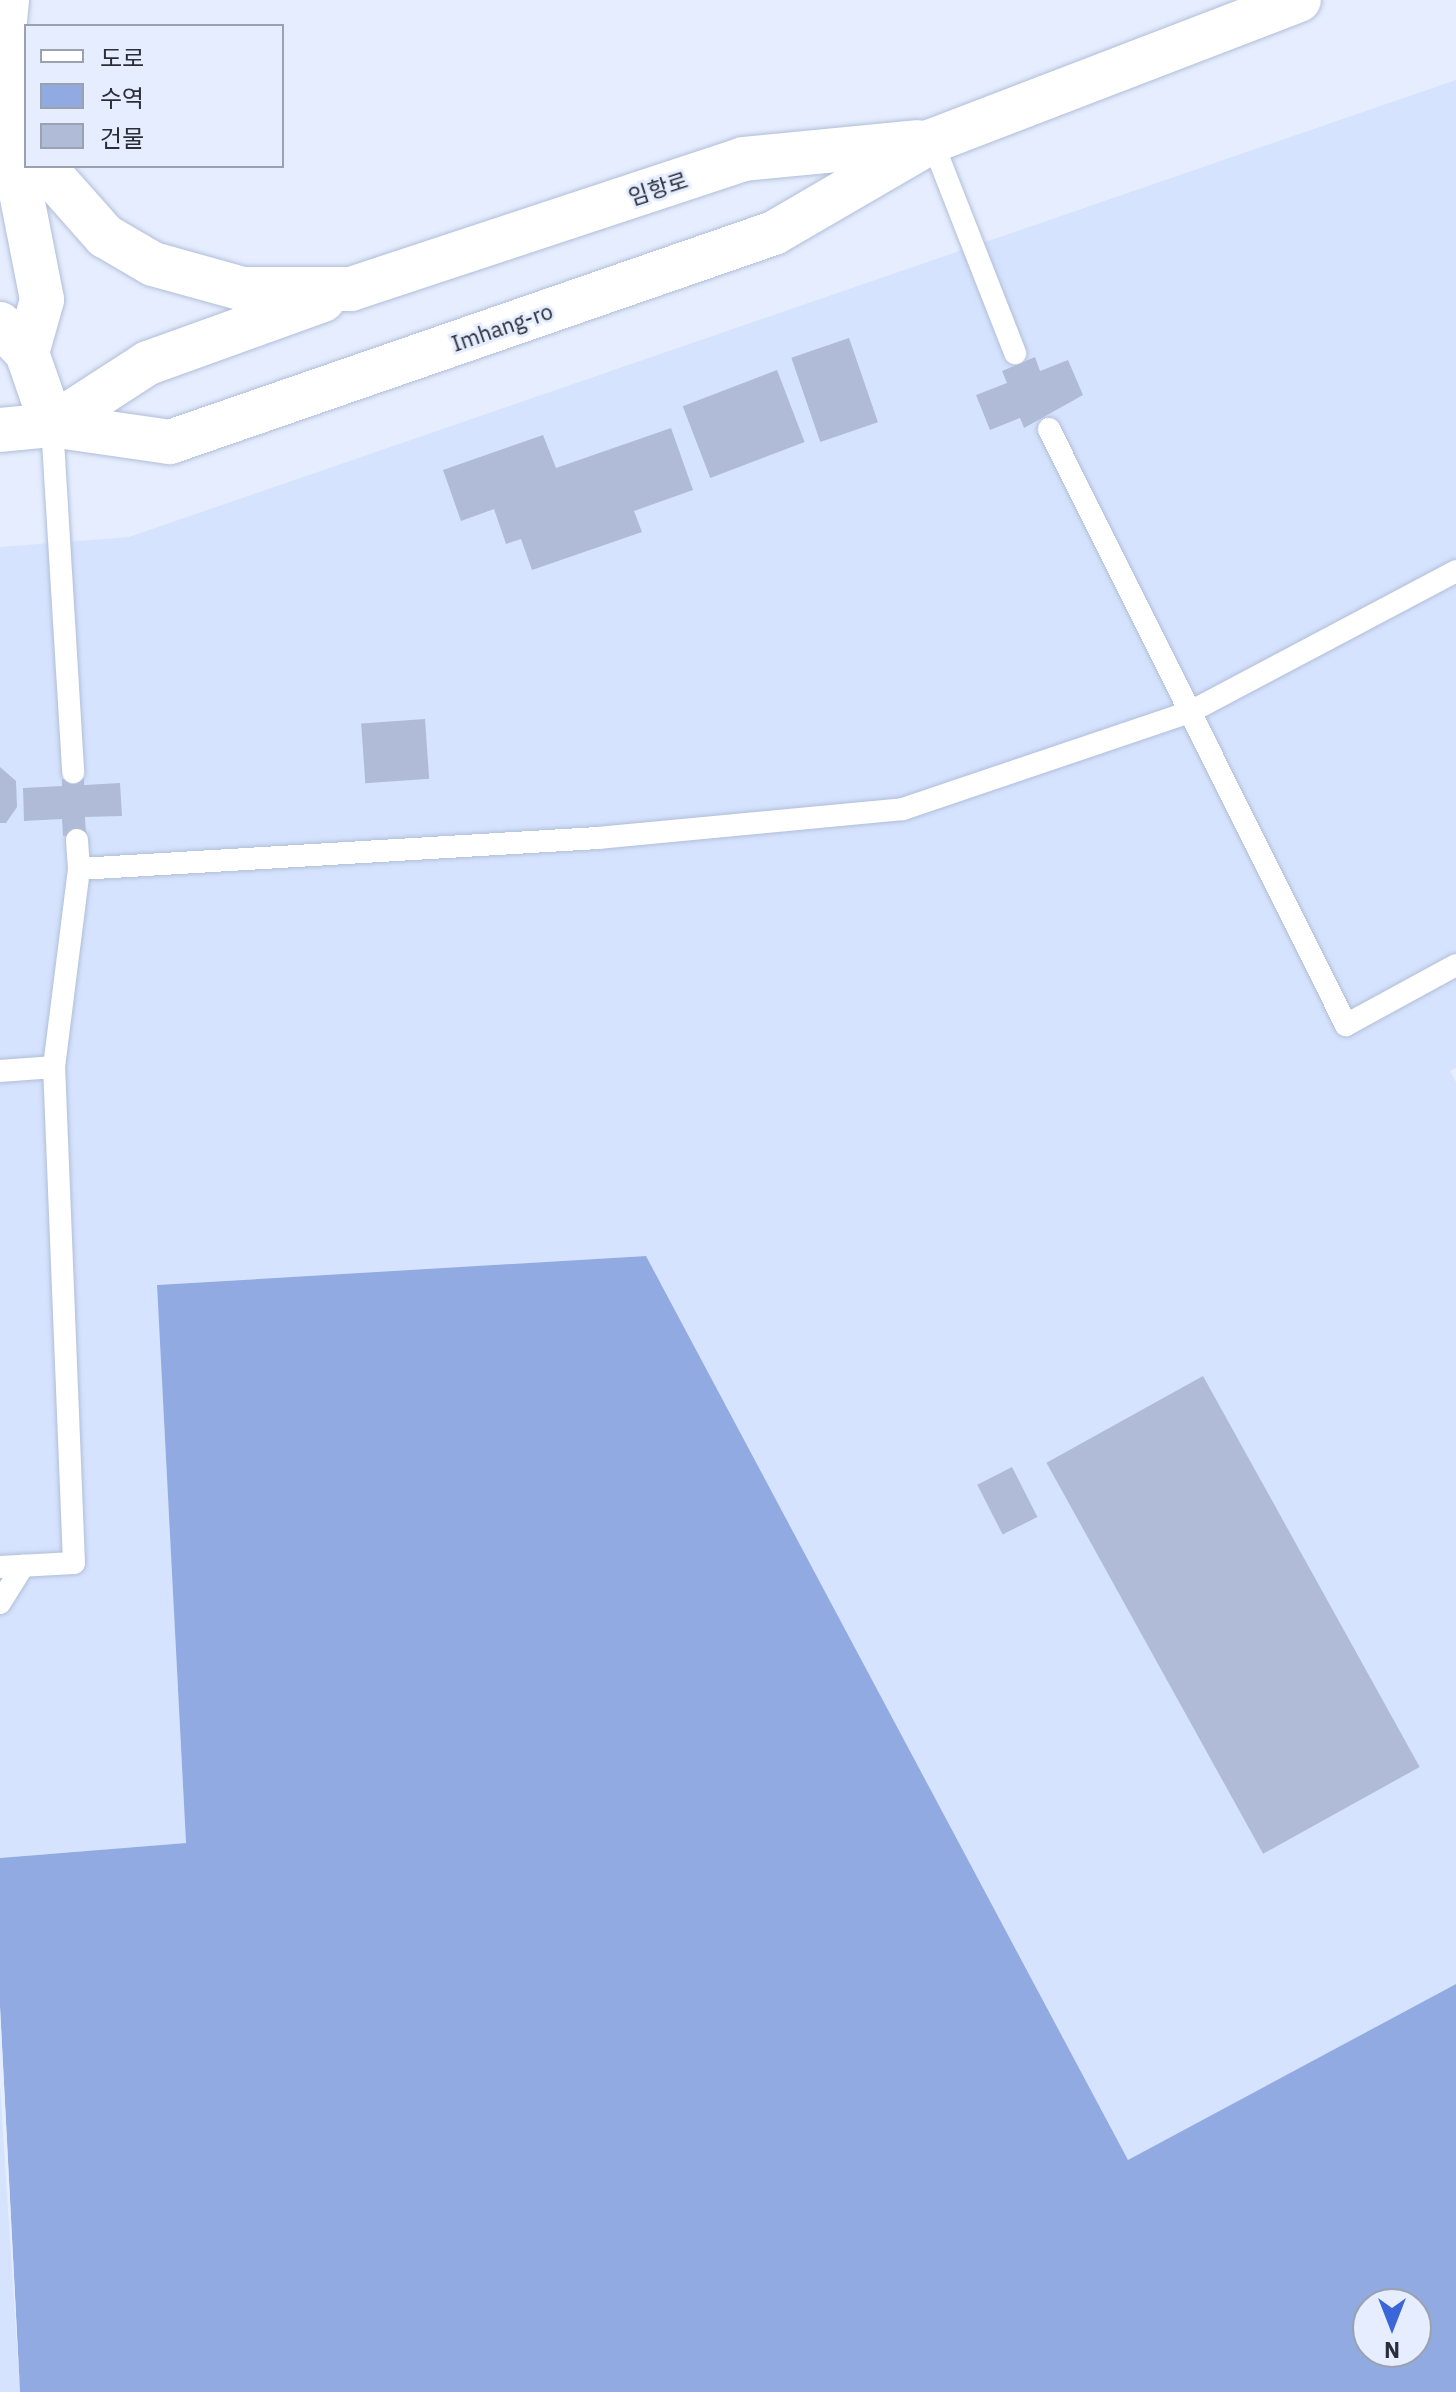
<!DOCTYPE html>
<meta charset="utf-8">
<style>
body{margin:0}
#map{position:relative;width:1456px;height:2392px;overflow:hidden;background:#e5edfe;font-family:"IBM Plex Sans","Noto Sans KR",sans-serif}
div>[style]{position:absolute}
[style*='--x']{left:calc(var(--x)*1px);top:calc(var(--y)*1px);width:calc(var(--w)*1px);rotate:calc(var(--a)*1deg)}
.built>*{inset:0;background:#d6e3fe}
.water>*{inset:0;background:#91aae1}
.pier>*{inset:0;background:#e5edfe}
.building>*{inset:0;background:#b0bcd7;transform-origin:0 0}
.roads{filter:drop-shadow(0 0 2px #b1bed8) drop-shadow(0 0 2px #b1bed8)}
.service>*{height:22px;margin:-11px;padding:0 11px;transform-origin:11px;border-radius:11px;background:#fff}
.tertiary>*{height:44px;margin:-22px;padding:0 22px;transform-origin:22px;border-radius:22px;background:#fff}
.secondary>*{height:44px;margin:-22px;padding:0 22px;transform-origin:22px;border-radius:22px;background:#fff}
span{translate:-50% -50%;white-space:nowrap;text-align:center;line-height:1.15;-webkit-text-stroke:6px #e5edfe;paint-order:stroke}
.street-label{font-size:22px;color:#292e39}
.legend{position:absolute;left:24px;top:24px;width:260px;height:144px;box-sizing:border-box;background:#e5edfe;border:2px solid #9aa1af;margin:0;padding:10px 14px;list-style:none;font-size:24px;color:#292e39}
.legend li{display:flex;align-items:center;gap:16px;height:40px}
.legend b{width:40px;border:2px solid #9aa1af}
.north{position:absolute;left:1352px;top:2288px;width:80px;height:80px;box-sizing:border-box;background:#e5edfe;border:2px solid #9aa1af;border-radius:50%;rotate:180deg;font-size:22px;font-weight:700;line-height:32px;text-align:center;color:#292e39}
.north::after{content:'';display:block;margin:auto;width:28px;height:36px;background:#3a66d7;clip-path:polygon(50% 0,100% 100%,50% 72%,0 100%)}
</style>
<div id="map">
<div class="built">
<i style="clip-path:polygon(1456px 80px,1456px 1068px,1450px 1071px,1456px 1082px,1456px 1984px,1128px 2161px,646px 1256px,157px 1285px,186px 1843px,0 1858px,0 547px,129px 537px)"></i>
<i style="clip-path:polygon(0 2007px,20px 2392px,0 2392px)"></i>
</div>
<div class="water">
<i style="clip-path:polygon(evenodd,646px 1256px,1128px 2160px,1456px 1984px,1456px 2392px,20px 2392px,0 2007px,0 1858px,186px 1843px,157px 1285px,646px 1256px,1368px 2304px,1416px 2304px,1416px 2352px,1368px 2352px,1368px 2304px)"></i>
</div>
<div class="pier">
<i style="clip-path:polygon(0 2007px,20px 2392px,0 2085px)"></i>
</div>
<div class="building">
<i style="left:849px;top:338px;width:89px;height:61px;rotate:71deg"></i>
<i style="clip-path:polygon(1035px 357px,1040px 371px,1068px 360px,1083px 395px,1024px 428px,1020px 418px,990px 430px,976px 395px,1007px 383px,1002px 371px)"></i>
<i style="left:777px;top:370px;width:77px;height:101px;rotate:69deg"></i>
<i style="clip-path:polygon(671px 428px,693px 490px,634px 511px,642px 532px,532px 570px,521px 539px,506px 544px,494px 509px,461px 521px,443px 470px,543px 435px,556px 468px)"></i>
<i style="left:425px;top:719px;width:60px;height:64px;rotate:86deg"></i>
<i style="clip-path:polygon(0 767px,16px 781px,17px 807px,6px 823px,0 823px)"></i>
<i style="clip-path:polygon(84px 778px,84px 785px,120px 783px,122px 816px,85px 817px,86px 835px,63px 836px,62px 819px,24px 821px,23px 788px,62px 786px,62px 779px)"></i>
<i style="left:1203px;top:1376px;width:447px;height:179px;rotate:61deg"></i>
<i style="left:1012px;top:1467px;width:56px;height:39px;rotate:63deg"></i>
</div>
<div class="roads">
<div class="service">
<i style="--x:932;--y:141;--w:228;--a:68.6"></i>
<i style="--x:52;--y:425;--w:348;--a:86.5"></i>
<i style="--x:1049;--y:429;--w:666;--a:63.51"></i>
<i style="--x:1346;--y:1025;--w:125;--a:-28.6"></i>
<i style="--x:79;--y:869;--w:520;--a:-3.42"></i>
<i style="--x:598;--y:838;--w:306;--a:-5.4"></i>
<i style="--x:903;--y:809;--w:303;--a:-18.7"></i>
<i style="--x:1190;--y:712;--w:301;--a:-27.9"></i>
<i style="--x:0;--y:1071;--w:54;--a:-4.2"></i>
<i style="--x:0;--y:1567;--w:74;--a:-3.1"></i>
<i style="--x:74;--y:1563;--w:496;--a:-92.3"></i>
<i style="--x:54;--y:1067;--w:200;--a:-82.8"></i>
<i style="--x:79;--y:869;--w:29;--a:-94"></i>
<i style="--x:0;--y:1603;--w:44;--a:-58.1"></i>
</div>
<div class="tertiary">
<i style="--x:0;--y:430;--w:52;--a:-5.5"></i>
</div>
<div class="secondary">
<i style="--x:7;--y:0;--w:53;--a:95.4"></i>
<i style="--x:2;--y:53;--w:68;--a:85.8"></i>
<i style="--x:7;--y:121;--w:28;--a:52"></i>
<i style="--x:7;--y:121;--w:182;--a:78.9"></i>
<i style="--x:42;--y:300;--w:55;--a:105.8"></i>
<i style="--x:43;--y:166;--w:94;--a:48.5"></i>
<i style="--x:105;--y:236;--w:56;--a:30.3"></i>
<i style="--x:153;--y:264;--w:93;--a:15.5"></i>
<i style="--x:243;--y:289;--w:108;--a:0"></i>
<i style="--x:351;--y:289;--w:413;--a:-18.3"></i>
<i style="--x:743;--y:159;--w:176;--a:-5.5"></i>
<i style="--x:0;--y:324;--w:40;--a:47"></i>
<i style="--x:27;--y:353;--w:76;--a:70.9"></i>
<i style="--x:52;--y:425;--w:119;--a:8.2"></i>
<i style="--x:170;--y:442;--w:639;--a:-19.09"></i>
<i style="--x:774;--y:233;--w:183;--a:-30.2"></i>
<i style="--x:932;--y:141;--w:393;--a:-21"></i>
<i style="--x:52;--y:425;--w:114;--a:-32.9"></i>
<i style="--x:148;--y:363;--w:186;--a:-19.8"></i>
</div>
</div>
<div class="street-label">
<span style="left:658px;top:188px;rotate:-18deg">임항로</span>
<span style="left:502px;top:327px;rotate:-19deg">Imhang-ro</span>
</div>
<ul class="legend">
<li><b style="height:10px;background:#fff"></b>도로</li>
<li><b style="height:22px;background:#91aae1"></b>수역</li>
<li><b style="height:22px;background:#b0bcd7"></b>건물</li>
</ul>
<div class="north">N</div>
</div>
